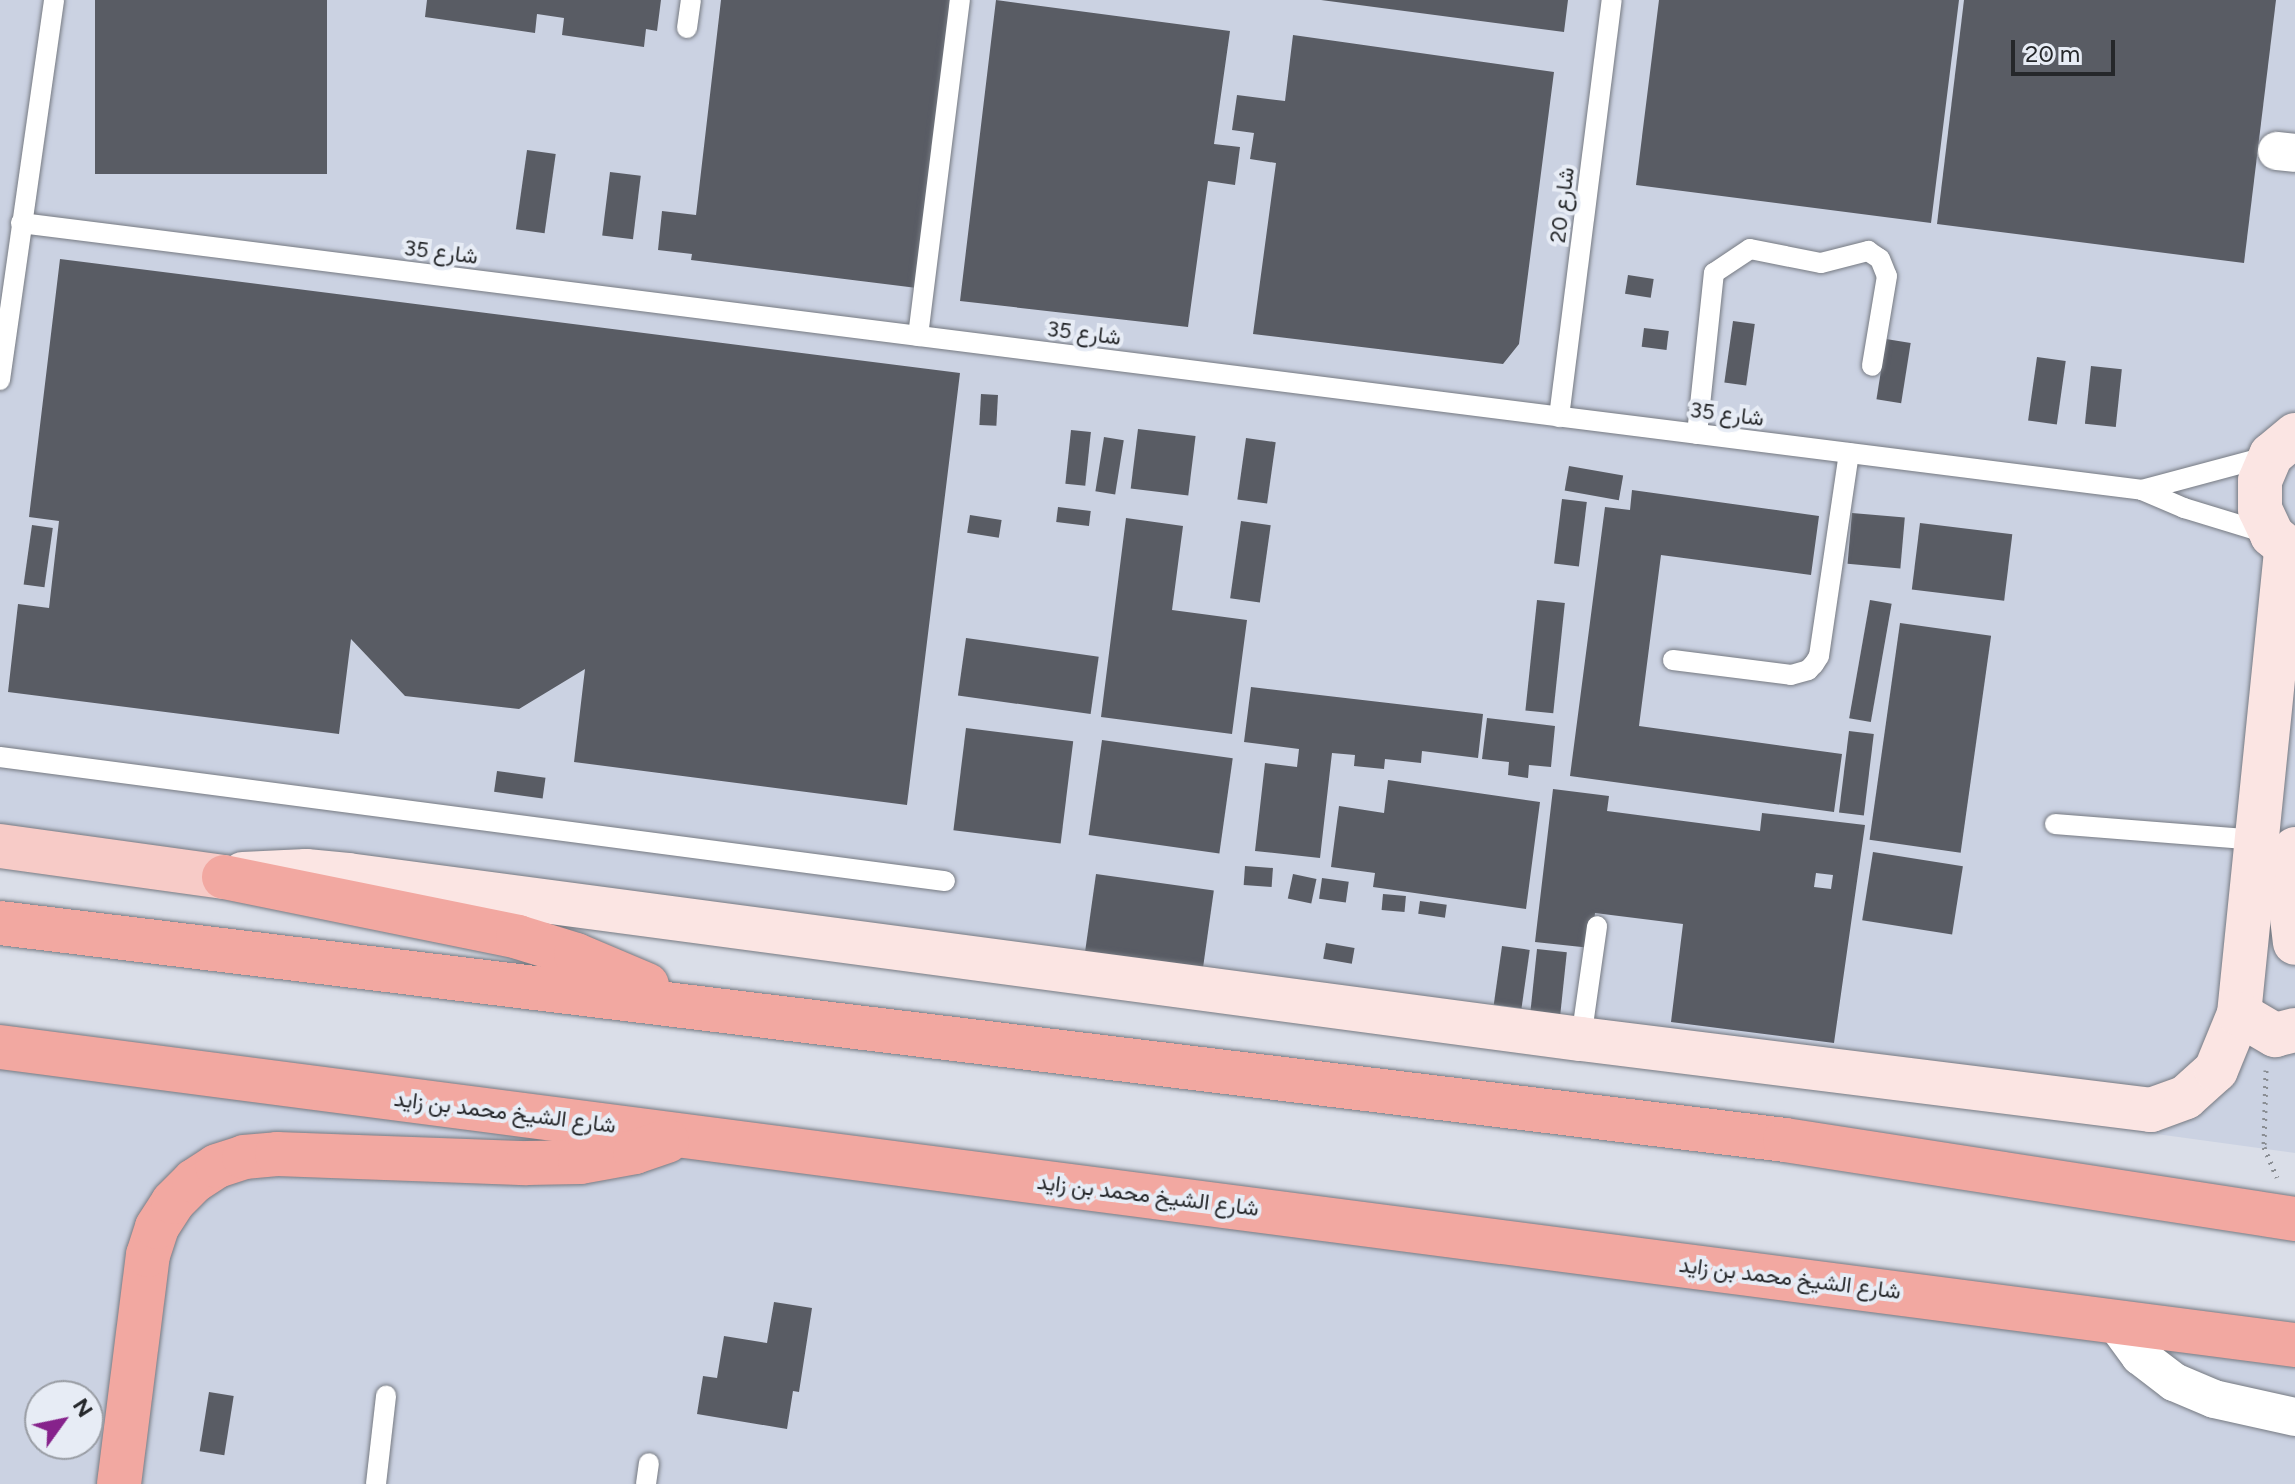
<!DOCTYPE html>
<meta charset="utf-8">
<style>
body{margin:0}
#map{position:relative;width:2295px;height:1484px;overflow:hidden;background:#dadee8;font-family:Figtree,Vazirmatn,sans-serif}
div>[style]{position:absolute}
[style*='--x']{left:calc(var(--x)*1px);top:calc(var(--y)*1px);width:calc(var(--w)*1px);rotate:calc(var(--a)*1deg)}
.built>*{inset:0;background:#cbd2e2}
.building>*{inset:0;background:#595c64;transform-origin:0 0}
.path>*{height:5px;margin-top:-2.5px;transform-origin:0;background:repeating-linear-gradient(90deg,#8a8e94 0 2px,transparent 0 8px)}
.roads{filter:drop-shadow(0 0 2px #767a82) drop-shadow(0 0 2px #767a82)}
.lane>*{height:20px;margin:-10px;padding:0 10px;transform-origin:10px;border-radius:10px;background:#fff}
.street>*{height:38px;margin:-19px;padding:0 19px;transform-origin:19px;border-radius:19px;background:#fff}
.secondary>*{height:44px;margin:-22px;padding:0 22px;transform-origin:22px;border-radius:22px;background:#fbe5e3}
.primary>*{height:44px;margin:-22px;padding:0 22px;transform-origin:22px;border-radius:22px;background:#f7cbc7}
.highway>*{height:44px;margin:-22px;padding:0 22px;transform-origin:22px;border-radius:22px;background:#f2a8a1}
span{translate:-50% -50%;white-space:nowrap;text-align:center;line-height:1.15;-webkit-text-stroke:8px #e7ecf5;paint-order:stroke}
.street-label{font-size:22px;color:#25272a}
.north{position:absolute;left:24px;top:1380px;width:80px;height:80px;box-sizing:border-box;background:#e7ecf5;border:2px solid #999da4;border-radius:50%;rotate:57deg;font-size:22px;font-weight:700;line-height:32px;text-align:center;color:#25272a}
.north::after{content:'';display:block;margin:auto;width:28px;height:36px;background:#86228b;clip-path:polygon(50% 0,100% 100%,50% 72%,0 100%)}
.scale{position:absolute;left:2011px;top:40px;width:104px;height:36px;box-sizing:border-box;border:4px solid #25272a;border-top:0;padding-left:10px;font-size:24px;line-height:28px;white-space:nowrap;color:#25272a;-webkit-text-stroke:6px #e7ecf5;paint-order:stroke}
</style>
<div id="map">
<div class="built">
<i style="clip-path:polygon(0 0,2295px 0,2295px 1153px,0 838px)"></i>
<i style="clip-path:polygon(evenodd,0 1066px,2295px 1355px,2295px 1484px,0 1484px,0 1066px,40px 1396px,88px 1396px,88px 1444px,40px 1444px,40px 1396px)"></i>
</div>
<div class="building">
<i style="left:95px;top:0;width:232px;height:174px"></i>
<i style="clip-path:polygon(427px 0,661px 0,657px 31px,646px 29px,644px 47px,562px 35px,564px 18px,537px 14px,535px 33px,425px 17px)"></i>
<i style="clip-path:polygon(721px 0,951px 0,917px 288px,691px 260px,692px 254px,658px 250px,662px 211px,696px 215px)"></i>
<i style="clip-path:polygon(996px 0,1230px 31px,1214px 144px,1240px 147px,1235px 185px,1208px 181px,1188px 327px,960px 301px)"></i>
<i style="clip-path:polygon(1321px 0,1568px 0,1564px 32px)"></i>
<i style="clip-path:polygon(1659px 0,1959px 0,1931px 223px,1636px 185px)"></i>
<i style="clip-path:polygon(1964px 0,2276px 0,2244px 263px,1937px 224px)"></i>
<i style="clip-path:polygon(1293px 35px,1554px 72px,1519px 344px,1503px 364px,1253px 334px,1276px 163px,1250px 159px,1254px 133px,1232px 130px,1237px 95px,1285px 101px)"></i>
<i style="left:527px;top:150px;width:29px;height:80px;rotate:8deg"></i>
<i style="left:610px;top:172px;width:31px;height:64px;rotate:7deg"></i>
<i style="clip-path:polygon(60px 259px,960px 373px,907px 805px,574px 762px,585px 669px,519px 709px,405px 696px,351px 639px,339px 734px,8px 692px,18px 604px,49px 608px,59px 521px,29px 517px)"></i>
<i style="left:1628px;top:275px;width:26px;height:19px;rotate:9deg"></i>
<i style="left:1733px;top:321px;width:22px;height:62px;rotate:8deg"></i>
<i style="left:1644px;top:328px;width:25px;height:19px;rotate:7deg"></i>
<i style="left:1886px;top:339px;width:25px;height:61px;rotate:9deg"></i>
<i style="left:2037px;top:357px;width:29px;height:64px;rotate:8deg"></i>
<i style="left:2091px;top:366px;width:31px;height:58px;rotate:6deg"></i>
<i style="left:981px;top:394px;width:17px;height:31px;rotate:3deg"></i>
<i style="left:1138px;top:429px;width:58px;height:60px;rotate:7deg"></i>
<i style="left:1071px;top:430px;width:20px;height:54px;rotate:6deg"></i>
<i style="left:1104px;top:437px;width:20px;height:55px;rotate:9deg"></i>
<i style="left:1246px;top:438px;width:30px;height:62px;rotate:8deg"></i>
<i style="left:1569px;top:466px;width:55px;height:25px;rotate:10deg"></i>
<i style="clip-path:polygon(1632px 490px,1819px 516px,1811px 575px,1661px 555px,1639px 726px,1842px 754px,1834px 812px,1570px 776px,1605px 507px,1630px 510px)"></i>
<i style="left:1562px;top:499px;width:25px;height:65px;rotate:7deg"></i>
<i style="left:1058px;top:507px;width:33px;height:15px;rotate:7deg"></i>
<i style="left:1852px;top:513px;width:53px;height:51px;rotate:5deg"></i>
<i style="left:970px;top:515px;width:32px;height:18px;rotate:9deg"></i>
<i style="clip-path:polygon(1126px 518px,1183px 526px,1172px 610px,1247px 620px,1232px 734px,1101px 717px)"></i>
<i style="left:1241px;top:521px;width:30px;height:78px;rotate:8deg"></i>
<i style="left:1920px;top:523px;width:93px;height:67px;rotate:7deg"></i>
<i style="left:32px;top:525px;width:21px;height:60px;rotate:8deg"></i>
<i style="left:1537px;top:600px;width:28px;height:111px;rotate:6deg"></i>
<i style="left:1870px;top:600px;width:22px;height:120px;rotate:10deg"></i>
<i style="left:1900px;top:623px;width:92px;height:219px;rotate:8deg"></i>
<i style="left:966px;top:638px;width:134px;height:58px;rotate:8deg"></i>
<i style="clip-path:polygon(1251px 687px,1483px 714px,1478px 758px,1422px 751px,1421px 763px,1385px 759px,1384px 769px,1354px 766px,1355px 755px,1332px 753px,1320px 858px,1255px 851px,1265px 763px,1297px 767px,1299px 749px,1244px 742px)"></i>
<i style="clip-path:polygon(1487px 718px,1555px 726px,1551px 767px,1529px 765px,1528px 778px,1508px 775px,1509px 762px,1482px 759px)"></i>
<i style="left:966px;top:728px;width:108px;height:103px;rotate:7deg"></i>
<i style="left:1849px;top:731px;width:25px;height:82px;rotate:7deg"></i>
<i style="left:1102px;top:740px;width:132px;height:96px;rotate:8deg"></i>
<i style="left:497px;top:771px;width:49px;height:21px;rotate:8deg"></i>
<i style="clip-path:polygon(1388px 780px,1540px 802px,1526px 909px,1373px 887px,1375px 873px,1331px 867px,1339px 806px,1384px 813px)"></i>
<i style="clip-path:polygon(evenodd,1553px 789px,1609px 796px,1607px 811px,1760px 831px,1762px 813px,1865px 825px,1834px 1043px,1671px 1022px,1683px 924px,1595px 913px,1591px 948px,1535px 942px,1553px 789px,1816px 873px,1833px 875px,1831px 889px,1814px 887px,1816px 873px)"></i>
<i style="left:1873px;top:852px;width:91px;height:69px;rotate:9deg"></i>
<i style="left:1245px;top:866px;width:28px;height:19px;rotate:4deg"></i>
<i style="left:1096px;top:874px;width:119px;height:86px;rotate:8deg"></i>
<i style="left:1293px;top:874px;width:24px;height:25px;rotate:12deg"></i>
<i style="left:1322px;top:878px;width:27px;height:21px;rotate:8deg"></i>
<i style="left:1383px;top:894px;width:23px;height:16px;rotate:5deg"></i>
<i style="left:1420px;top:901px;width:27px;height:13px;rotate:8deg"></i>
<i style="left:1326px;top:943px;width:29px;height:16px;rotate:10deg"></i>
<i style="left:1502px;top:946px;width:28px;height:59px;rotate:8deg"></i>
<i style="left:1537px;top:949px;width:30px;height:67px;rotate:6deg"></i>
<i style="clip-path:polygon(774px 1302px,812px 1308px,799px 1392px,793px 1391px,787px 1429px,697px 1414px,703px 1376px,717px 1378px,724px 1336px,767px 1343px)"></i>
<i style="left:209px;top:1392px;width:25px;height:60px;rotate:9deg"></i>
</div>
<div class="path">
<i style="--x:2266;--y:1070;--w:77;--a:91.5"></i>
<i style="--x:2264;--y:1147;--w:33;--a:67"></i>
</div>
<div class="roads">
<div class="lane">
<i style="--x:687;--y:28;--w:28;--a:-82"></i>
<i style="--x:21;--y:223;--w:2138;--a:7.17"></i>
<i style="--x:2142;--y:490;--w:46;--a:23.2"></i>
<i style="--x:2184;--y:508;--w:89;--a:17"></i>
<i style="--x:918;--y:336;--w:339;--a:-82.9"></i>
<i style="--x:0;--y:380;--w:384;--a:-81.9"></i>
<i style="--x:1559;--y:417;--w:420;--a:-82.8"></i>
<i style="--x:1697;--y:434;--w:162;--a:-84"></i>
<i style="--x:1714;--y:273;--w:43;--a:-33.7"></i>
<i style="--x:1750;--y:249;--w:72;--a:11.2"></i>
<i style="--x:1821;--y:263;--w:49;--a:-14.3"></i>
<i style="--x:1868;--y:251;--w:14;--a:34"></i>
<i style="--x:1880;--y:259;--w:18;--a:68"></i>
<i style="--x:1887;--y:276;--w:91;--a:99.5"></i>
<i style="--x:2142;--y:490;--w:131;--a:-15"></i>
<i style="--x:1673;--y:660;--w:119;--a:7.2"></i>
<i style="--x:1791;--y:675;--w:18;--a:-16"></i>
<i style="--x:1808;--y:670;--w:8;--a:-45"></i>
<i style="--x:1814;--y:664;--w:9;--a:-58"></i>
<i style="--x:1819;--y:656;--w:205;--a:-81.6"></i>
<i style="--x:0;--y:757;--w:953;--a:7.48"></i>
<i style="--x:2055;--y:824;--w:203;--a:4.5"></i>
<i style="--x:1581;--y:1039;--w:114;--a:-81.9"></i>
<i style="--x:376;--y:1484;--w:89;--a:-83.5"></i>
<i style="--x:646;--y:1484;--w:21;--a:-82"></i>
</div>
<div class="street">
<i style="--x:2277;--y:151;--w:18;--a:6"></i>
<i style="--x:2113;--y:1319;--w:46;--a:53.9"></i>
<i style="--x:2140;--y:1356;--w:43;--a:37.4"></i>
<i style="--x:2174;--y:1382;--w:43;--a:23"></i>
<i style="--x:2214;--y:1399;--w:83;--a:12.5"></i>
</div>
<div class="secondary">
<i style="--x:2295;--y:435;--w:31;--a:140"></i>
<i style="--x:2271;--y:455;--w:28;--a:113"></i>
<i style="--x:2260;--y:481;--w:28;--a:90"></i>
<i style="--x:2260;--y:509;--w:29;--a:65"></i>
<i style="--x:2272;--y:535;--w:30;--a:40"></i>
<i style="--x:2295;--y:849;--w:52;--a:95.5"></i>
<i style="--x:2290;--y:901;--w:42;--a:83.2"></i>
<i style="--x:243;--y:874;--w:63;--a:-2.7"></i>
<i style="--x:306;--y:871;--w:42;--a:5.4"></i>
<i style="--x:348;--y:875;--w:1244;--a:7.58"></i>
<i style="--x:1581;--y:1039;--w:574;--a:7.1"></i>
<i style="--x:2151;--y:1110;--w:37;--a:-20"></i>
<i style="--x:2186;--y:1097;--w:40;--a:-42"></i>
<i style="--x:2216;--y:1070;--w:61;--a:-67.7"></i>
<i style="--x:2239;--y:1014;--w:467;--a:-84.2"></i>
<i style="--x:2239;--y:1014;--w:42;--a:30.3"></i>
<i style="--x:2275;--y:1035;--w:21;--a:-14"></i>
</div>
<div class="primary">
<i style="--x:0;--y:846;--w:226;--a:7.9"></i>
</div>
<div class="highway">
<i style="--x:224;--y:877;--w:300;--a:11.5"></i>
<i style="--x:518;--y:937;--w:61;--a:17.2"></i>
<i style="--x:576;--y:955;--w:77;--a:22.9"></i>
<i style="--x:0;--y:923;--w:1798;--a:6.93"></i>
<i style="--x:1785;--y:1140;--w:516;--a:8.81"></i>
<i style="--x:0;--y:1047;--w:2314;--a:7.4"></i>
<i style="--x:119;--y:1484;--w:231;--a:-82.8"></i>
<i style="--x:148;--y:1255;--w:29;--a:-72"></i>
<i style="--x:157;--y:1227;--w:30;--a:-57"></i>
<i style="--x:173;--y:1202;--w:30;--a:-45"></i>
<i style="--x:194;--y:1181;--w:27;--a:-33"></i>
<i style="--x:217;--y:1166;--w:28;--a:-18"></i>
<i style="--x:244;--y:1157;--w:33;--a:-5"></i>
<i style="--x:277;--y:1154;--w:250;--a:2.1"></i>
<i style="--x:527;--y:1163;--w:53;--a:-1.1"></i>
<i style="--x:580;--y:1162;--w:56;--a:-10.3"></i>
<i style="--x:635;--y:1152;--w:34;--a:-19"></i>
</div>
</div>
<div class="street-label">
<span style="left:1562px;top:205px;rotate:-83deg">شارع 20</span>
<span style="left:441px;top:252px;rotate:7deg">شارع 35</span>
<span style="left:1084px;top:333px;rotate:7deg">شارع 35</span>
<span style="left:1727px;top:414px;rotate:7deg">شارع 35</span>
<span style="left:505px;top:1112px;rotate:7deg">شارع الشيخ محمد بن زايد</span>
<span style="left:1148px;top:1195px;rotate:7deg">شارع الشيخ محمد بن زايد</span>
<span style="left:1790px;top:1278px;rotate:7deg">شارع الشيخ محمد بن زايد</span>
</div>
<div class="north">N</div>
<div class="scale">20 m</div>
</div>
